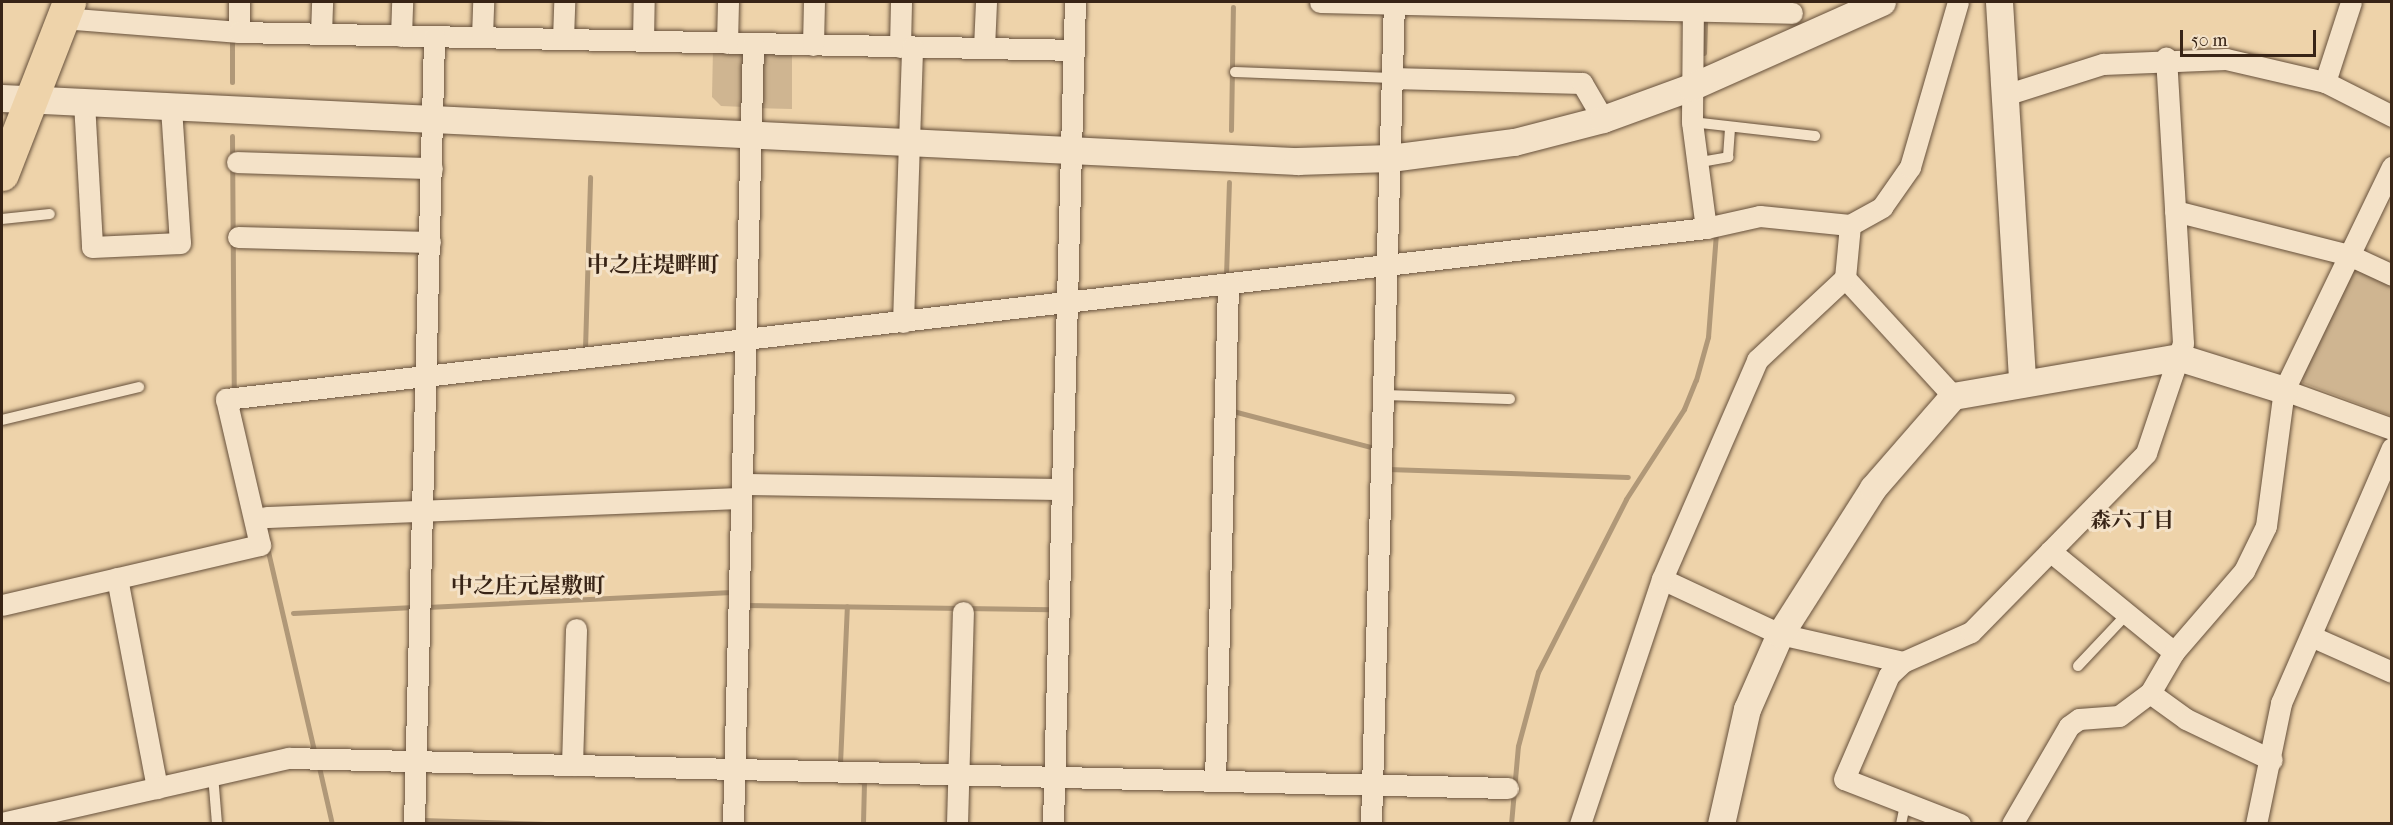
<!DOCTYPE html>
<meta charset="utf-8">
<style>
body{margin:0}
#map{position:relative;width:2393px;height:825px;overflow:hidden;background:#eed3aa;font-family:"IM FELL French Canon","Noto Serif JP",serif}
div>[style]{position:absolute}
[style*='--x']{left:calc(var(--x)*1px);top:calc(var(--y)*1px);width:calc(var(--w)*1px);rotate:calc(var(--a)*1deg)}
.green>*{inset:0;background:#cfb591}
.stream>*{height:5px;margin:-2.5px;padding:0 2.5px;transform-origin:2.5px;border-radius:2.5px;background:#b09878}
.roads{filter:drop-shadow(0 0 2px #66503b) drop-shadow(0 0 2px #66503b)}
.service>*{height:10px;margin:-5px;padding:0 5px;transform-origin:5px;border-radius:5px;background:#f4e2c8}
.minor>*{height:21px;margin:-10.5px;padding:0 10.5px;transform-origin:10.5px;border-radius:10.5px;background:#f4e2c8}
.tertiary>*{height:27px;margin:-13.5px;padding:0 13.5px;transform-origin:13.5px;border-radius:13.5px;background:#f4e2c8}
.primary>*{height:33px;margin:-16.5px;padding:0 16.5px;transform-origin:16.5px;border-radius:16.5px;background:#eed3aa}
span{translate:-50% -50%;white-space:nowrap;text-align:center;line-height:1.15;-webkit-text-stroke:6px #f4e2c8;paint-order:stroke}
.neighbourhood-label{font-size:21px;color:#382416;font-weight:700}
.quarter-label{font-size:22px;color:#382416;font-weight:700}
.frame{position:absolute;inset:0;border:3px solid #382416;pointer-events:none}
.scale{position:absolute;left:2180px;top:30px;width:136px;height:27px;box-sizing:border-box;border:3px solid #382416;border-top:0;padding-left:8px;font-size:18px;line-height:21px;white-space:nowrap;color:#382416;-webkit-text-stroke:4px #f4e2c8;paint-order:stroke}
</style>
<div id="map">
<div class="green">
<i style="clip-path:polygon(713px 49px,747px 54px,745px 107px,721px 106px,712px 97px)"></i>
<i style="clip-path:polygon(763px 51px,792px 52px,792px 109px,756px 108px)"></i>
<i style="clip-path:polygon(2355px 264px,2391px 281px,2391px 416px,2303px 383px,2301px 375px)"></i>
</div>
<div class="stream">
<i style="--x:232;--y:40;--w:42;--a:90"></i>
<i style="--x:1704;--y:53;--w:36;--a:-88"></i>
<i style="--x:1231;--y:130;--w:123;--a:-89.1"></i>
<i style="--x:232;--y:136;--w:255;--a:89.6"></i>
<i style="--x:1226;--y:276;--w:94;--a:-88.2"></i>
<i style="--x:585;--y:349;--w:172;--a:-88.3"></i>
<i style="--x:1229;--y:410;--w:151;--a:14.6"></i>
<i style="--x:1387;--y:469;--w:241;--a:1.9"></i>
<i style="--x:267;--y:547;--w:208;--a:77"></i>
<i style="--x:745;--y:605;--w:305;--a:0.8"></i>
<i style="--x:427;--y:607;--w:305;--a:-2.8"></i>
<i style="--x:293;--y:613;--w:121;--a:-2.8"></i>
<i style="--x:840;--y:764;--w:158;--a:-87.5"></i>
<i style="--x:319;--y:767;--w:58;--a:77.2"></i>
<i style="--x:859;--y:781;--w:5;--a:11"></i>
<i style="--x:864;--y:782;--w:42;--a:91.4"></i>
<i style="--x:422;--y:820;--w:124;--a:1.8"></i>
<i style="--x:1511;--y:824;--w:78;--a:-84.9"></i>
<i style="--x:1518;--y:746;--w:77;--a:-74.9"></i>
<i style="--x:1538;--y:672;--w:194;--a:-63"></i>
<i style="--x:1626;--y:499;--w:107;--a:-57.2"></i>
<i style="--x:1684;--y:409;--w:31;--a:-68"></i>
<i style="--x:1696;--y:380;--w:45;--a:-74.4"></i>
<i style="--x:1708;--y:337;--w:105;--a:-85.6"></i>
</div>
<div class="roads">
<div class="service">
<i style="--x:1235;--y:72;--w:157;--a:2.2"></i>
<i style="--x:1692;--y:122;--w:124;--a:6.5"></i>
<i style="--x:1695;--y:163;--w:34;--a:-10"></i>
<i style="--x:1728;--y:157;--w:29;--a:-86"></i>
<i style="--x:2;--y:219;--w:48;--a:-5.9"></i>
<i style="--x:1382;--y:395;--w:128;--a:1.8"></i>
<i style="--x:2;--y:420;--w:141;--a:-13.5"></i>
<i style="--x:2078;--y:666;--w:71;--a:-46.7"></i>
<i style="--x:213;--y:775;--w:49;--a:85.3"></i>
<i style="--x:1901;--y:824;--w:24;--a:-78"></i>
</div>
<div class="minor">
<i style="--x:239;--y:2;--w:30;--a:90"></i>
<i style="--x:1320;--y:2;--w:472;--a:1.3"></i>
<i style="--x:1693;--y:2;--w:120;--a:90.5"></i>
<i style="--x:1692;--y:122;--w:107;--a:82.5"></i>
<i style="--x:62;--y:18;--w:178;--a:4.5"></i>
<i style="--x:239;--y:32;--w:835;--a:1.23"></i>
<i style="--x:321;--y:34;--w:32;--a:-88"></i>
<i style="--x:401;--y:36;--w:34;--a:-88"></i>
<i style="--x:482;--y:37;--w:35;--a:-88"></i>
<i style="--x:563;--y:39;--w:37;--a:-88"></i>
<i style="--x:643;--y:41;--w:39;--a:-89"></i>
<i style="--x:727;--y:43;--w:41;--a:-88.6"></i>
<i style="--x:813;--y:45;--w:43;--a:-88.7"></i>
<i style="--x:900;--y:47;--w:45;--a:-88.7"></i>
<i style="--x:984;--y:48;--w:46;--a:-87.5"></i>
<i style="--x:1392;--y:78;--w:190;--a:1.5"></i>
<i style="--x:1582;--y:83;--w:42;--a:59.7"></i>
<i style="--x:2325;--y:82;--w:84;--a:-72"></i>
<i style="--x:2005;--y:95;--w:103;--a:-17.6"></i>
<i style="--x:2103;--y:64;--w:123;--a:-2.3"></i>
<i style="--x:2226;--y:59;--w:102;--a:13.1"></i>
<i style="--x:2325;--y:82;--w:75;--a:26.9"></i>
<i style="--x:84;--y:102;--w:145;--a:86.8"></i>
<i style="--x:92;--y:247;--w:88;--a:-2.6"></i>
<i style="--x:180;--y:243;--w:137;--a:-93.8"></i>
<i style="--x:237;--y:162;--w:195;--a:1.8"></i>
<i style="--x:2175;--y:211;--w:179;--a:14.2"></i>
<i style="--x:2349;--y:255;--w:47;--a:24.9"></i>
<i style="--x:238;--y:237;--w:192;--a:1.5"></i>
<i style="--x:1845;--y:278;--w:160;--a:47.5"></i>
<i style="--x:903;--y:322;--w:275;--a:-88.1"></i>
<i style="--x:2284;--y:390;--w:115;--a:19.9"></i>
<i style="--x:742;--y:484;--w:320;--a:0.9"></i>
<i style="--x:266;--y:517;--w:475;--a:-2.3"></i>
<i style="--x:2050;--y:551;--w:160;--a:39.2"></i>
<i style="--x:117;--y:578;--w:214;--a:79.2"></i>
<i style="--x:1662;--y:579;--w:130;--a:25"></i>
<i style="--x:1780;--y:634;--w:126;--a:12.8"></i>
<i style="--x:2;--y:605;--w:265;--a:-13.1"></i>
<i style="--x:260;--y:545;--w:150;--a:-103.1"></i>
<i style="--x:226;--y:399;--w:1490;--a:-6.59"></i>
<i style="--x:1706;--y:228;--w:55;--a:-12.5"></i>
<i style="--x:1760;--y:216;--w:90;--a:5.7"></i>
<i style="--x:1850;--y:225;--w:37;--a:-29"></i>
<i style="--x:1882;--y:207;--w:49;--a:-55"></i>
<i style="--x:1910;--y:167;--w:172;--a:-73.8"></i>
<i style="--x:2313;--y:637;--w:86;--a:23.9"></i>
<i style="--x:2150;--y:693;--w:44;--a:35.8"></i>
<i style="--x:2186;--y:719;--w:95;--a:25.5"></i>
<i style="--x:572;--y:765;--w:136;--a:-88.3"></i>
<i style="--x:1215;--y:781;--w:497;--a:-88.5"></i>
<i style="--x:2;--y:823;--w:294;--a:-12.8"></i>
<i style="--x:289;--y:758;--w:1219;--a:1.41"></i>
<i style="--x:414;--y:824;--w:787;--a:-88.54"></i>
<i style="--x:733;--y:824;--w:781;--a:-88.53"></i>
<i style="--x:957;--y:824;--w:212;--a:-88.4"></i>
<i style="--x:1053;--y:824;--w:822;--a:-88.47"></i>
<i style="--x:1371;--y:824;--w:822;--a:-88.4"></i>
<i style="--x:1580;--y:824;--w:258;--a:-71.5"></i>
<i style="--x:1662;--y:579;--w:239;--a:-66.5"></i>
<i style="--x:1757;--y:360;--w:120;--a:-43"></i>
<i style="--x:1845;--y:278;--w:53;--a:-84.6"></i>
<i style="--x:1960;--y:824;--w:124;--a:-158.8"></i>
<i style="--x:1844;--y:779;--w:113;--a:-66.6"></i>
<i style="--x:1889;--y:675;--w:19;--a:-43"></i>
<i style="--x:1903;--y:662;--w:74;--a:-23.8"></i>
<i style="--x:1971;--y:632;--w:250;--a:-45.6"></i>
<i style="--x:2146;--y:453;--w:116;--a:-71.4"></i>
<i style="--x:2183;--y:343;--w:286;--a:-93.4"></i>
<i style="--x:2012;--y:824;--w:113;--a:-59.8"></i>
<i style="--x:2069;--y:726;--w:12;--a:-35"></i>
<i style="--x:2079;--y:719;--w:40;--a:-4.3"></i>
<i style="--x:2119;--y:716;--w:39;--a:-37"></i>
<i style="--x:2150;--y:693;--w:48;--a:-59.7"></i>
<i style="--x:2174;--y:652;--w:107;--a:-49.2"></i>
<i style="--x:2244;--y:571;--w:50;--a:-63.9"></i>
<i style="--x:2266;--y:526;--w:137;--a:-82.5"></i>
<i style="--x:2284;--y:390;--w:248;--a:-64.2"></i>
<i style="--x:2256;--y:824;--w:124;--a:-78.3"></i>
<i style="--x:2281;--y:703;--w:278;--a:-66.5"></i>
</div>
<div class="tertiary">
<i style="--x:1999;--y:2;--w:382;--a:86.5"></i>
<i style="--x:2;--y:98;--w:1297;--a:2.79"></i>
<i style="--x:1297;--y:161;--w:93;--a:-1.8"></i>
<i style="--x:1390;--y:158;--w:125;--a:-7.4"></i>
<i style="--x:1514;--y:142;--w:92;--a:-14.5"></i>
<i style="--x:1603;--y:119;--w:94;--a:-20"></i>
<i style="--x:1691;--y:87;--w:209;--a:-24"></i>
<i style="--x:1721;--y:824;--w:118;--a:-77.3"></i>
<i style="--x:1747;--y:709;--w:82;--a:-66.3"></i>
<i style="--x:1780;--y:634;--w:173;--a:-57.5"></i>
<i style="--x:1873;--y:488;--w:122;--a:-49"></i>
<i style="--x:1953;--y:396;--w:228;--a:-9.8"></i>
<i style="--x:2178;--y:357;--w:111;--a:17.3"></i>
</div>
<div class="primary">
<i style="--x:2;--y:174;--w:185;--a:-68.7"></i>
</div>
</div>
<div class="neighbourhood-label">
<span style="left:2132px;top:520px">森六丁目</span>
</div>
<div class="quarter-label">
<span style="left:653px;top:266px">中之庄堤畔町</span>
<span style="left:528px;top:587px">中之庄元屋敷町</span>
</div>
<div class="frame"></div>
<div class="scale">50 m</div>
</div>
